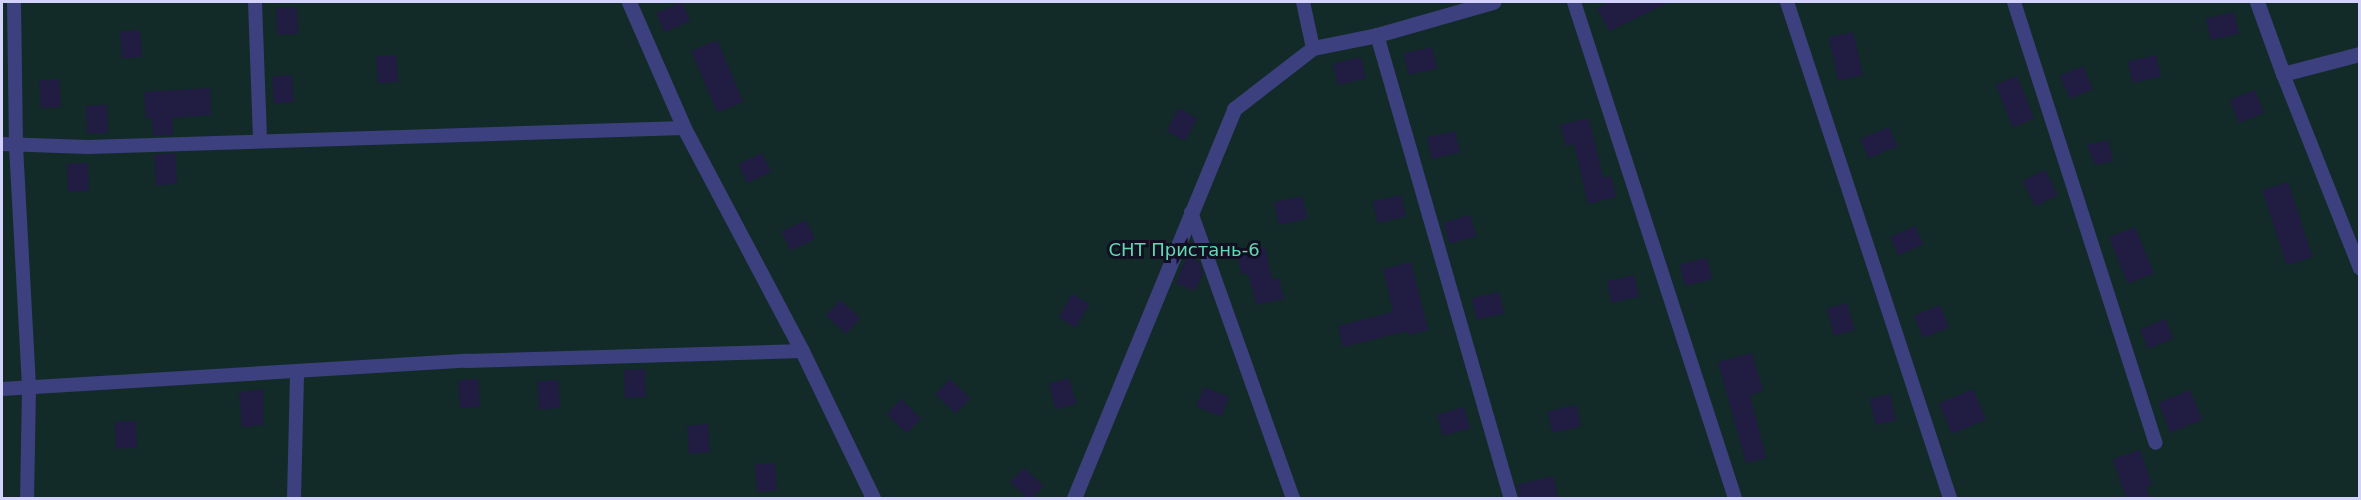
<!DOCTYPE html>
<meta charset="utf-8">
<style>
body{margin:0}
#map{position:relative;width:2361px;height:500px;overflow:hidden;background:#110f22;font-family:"DejaVu Sans",sans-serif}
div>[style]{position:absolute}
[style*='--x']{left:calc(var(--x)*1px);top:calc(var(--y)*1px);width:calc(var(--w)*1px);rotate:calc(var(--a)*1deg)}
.green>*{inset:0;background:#122b28;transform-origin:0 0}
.building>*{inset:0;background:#201c42;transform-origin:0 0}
.service>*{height:14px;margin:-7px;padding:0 7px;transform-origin:7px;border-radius:7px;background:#3d407e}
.minor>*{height:15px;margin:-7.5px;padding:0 7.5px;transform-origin:7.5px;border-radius:7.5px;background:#3d407e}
span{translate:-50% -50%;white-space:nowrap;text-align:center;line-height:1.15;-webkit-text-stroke:6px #110f22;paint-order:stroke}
.park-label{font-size:18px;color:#63d8b0}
.frame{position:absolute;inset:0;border:3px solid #d3d2fc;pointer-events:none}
</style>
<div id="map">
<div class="green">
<i style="left:2px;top:2px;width:2357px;height:496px"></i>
</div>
<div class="building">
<i style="left:682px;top:2px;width:21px;height:28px;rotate:67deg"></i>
<i style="clip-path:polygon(1610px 2px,1670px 2px,1609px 31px,1597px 8px)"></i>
<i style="left:297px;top:7px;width:27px;height:21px;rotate:88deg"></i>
<i style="left:2234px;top:12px;width:22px;height:29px;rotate:77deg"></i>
<i style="left:140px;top:30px;width:27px;height:20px;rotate:86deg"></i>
<i style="left:1853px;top:32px;width:44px;height:25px;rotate:77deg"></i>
<i style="left:717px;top:40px;width:67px;height:28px;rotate:67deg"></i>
<i style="left:1432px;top:47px;width:22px;height:29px;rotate:77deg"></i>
<i style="left:396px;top:55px;width:27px;height:20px;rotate:86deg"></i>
<i style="left:2156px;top:55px;width:22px;height:29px;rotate:77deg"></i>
<i style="left:1361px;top:57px;width:22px;height:29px;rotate:77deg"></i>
<i style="left:2083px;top:66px;width:25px;height:25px;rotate:67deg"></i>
<i style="left:292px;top:75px;width:27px;height:20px;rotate:86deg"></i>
<i style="left:2017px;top:76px;width:46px;height:23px;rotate:68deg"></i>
<i style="left:59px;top:79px;width:28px;height:20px;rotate:86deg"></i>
<i style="clip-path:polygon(210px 88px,211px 115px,172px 118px,173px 135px,153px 136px,152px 118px,146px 119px,144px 92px)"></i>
<i style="left:2255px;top:90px;width:25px;height:27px;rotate:69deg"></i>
<i style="left:107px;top:105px;width:28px;height:21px;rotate:88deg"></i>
<i style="left:1179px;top:108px;width:21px;height:26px;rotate:29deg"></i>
<i style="clip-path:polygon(1589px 118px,1603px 178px,1611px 176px,1616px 197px,1588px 204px,1574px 144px,1566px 146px,1560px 125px)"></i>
<i style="left:1889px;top:127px;width:21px;height:31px;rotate:67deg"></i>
<i style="left:1455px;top:131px;width:22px;height:29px;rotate:77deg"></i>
<i style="clip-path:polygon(2108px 140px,2113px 161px,2095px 165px,2087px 145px)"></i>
<i style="left:175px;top:153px;width:31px;height:21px;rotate:86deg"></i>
<i style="left:762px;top:153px;width:21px;height:26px;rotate:65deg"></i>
<i style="left:88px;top:163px;width:28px;height:21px;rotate:88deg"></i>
<i style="left:2045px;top:170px;width:28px;height:25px;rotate:63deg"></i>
<i style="left:2288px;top:182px;width:79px;height:27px;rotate:72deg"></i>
<i style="left:1401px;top:195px;width:22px;height:29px;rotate:77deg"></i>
<i style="left:1302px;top:196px;width:23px;height:29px;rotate:77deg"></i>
<i style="left:1470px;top:215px;width:22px;height:28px;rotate:74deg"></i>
<i style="left:806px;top:220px;width:21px;height:27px;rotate:65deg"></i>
<i style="left:1915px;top:226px;width:20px;height:27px;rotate:66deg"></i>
<i style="left:2135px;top:227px;width:50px;height:28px;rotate:68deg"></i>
<i style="clip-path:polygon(1265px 247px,1272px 279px,1279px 278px,1284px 299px,1256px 305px,1248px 273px,1242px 275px,1237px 254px)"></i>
<i style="clip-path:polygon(1187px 256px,1199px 262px,1203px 273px,1195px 291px,1176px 283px)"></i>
<i style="left:1707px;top:258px;width:22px;height:28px;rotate:77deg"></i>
<i style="clip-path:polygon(1411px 262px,1428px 330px,1408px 335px,1407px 331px,1343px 347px,1338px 326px,1393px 312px,1383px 269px)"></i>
<i style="left:1634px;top:275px;width:22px;height:28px;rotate:77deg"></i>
<i style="left:1499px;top:292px;width:22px;height:28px;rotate:77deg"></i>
<i style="left:1072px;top:294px;width:20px;height:27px;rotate:30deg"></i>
<i style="left:840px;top:300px;width:27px;height:21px;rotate:42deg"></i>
<i style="left:1847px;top:303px;width:28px;height:21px;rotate:75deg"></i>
<i style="left:1940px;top:305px;width:24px;height:28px;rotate:68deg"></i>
<i style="left:2165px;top:319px;width:21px;height:27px;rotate:67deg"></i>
<i style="clip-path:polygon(1752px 353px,1763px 391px,1750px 395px,1766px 458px,1746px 463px,1718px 362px)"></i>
<i style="left:645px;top:369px;width:28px;height:21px;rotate:88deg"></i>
<i style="left:1069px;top:378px;width:27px;height:21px;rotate:75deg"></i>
<i style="left:478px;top:379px;width:28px;height:20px;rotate:86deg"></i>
<i style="left:950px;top:379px;width:28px;height:21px;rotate:44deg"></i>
<i style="left:558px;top:380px;width:28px;height:21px;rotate:86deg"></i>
<i style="left:1204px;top:387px;width:27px;height:21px;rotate:22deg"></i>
<i style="clip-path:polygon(263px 389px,263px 425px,242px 427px,239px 392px)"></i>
<i style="left:1973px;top:389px;width:33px;height:37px;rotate:67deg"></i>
<i style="left:2190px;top:390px;width:32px;height:34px;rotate:68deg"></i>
<i style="left:1890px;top:394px;width:27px;height:21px;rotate:77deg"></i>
<i style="left:901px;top:399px;width:28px;height:21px;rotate:44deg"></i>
<i style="left:1576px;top:405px;width:22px;height:29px;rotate:77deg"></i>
<i style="left:1464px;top:407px;width:22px;height:28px;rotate:74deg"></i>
<i style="left:136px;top:421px;width:27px;height:21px;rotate:88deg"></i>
<i style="left:708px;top:424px;width:28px;height:21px;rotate:86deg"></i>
<i style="clip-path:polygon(2140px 450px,2152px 485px,2146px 486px,2150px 498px,2126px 498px,2113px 459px)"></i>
<i style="left:775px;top:463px;width:28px;height:20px;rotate:86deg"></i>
<i style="clip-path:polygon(1024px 468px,1044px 486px,1032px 498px,1027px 498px,1010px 482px)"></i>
<i style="clip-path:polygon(1553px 476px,1558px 498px,1520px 498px,1517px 485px)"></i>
</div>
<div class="service">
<i style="--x:14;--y:2;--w:144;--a:89.2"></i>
<i style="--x:16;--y:146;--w:241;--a:86.9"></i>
<i style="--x:29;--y:387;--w:111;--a:91"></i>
<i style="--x:255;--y:2;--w:139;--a:87.9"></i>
<i style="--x:1303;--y:2;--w:47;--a:77.7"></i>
<i style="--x:1574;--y:2;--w:521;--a:72.02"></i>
<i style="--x:1787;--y:2;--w:522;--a:71.81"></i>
<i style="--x:2014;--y:2;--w:463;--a:72.2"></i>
<i style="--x:1377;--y:35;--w:482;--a:73.9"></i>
<i style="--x:2283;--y:74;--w:209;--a:68.4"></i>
<i style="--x:2;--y:144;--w:86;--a:2"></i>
<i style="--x:88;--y:147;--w:596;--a:-1.83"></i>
<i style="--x:1191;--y:212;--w:304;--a:70.4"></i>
<i style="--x:2;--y:389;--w:465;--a:-3.5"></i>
<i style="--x:466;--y:361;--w:336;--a:-1.7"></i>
<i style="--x:294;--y:498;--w:127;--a:-88.6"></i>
</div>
<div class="minor">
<i style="--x:629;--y:2;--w:137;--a:66.4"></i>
<i style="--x:684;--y:128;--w:252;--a:62.1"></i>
<i style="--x:802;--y:351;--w:163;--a:64.2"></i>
<i style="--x:2257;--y:2;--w:77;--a:70.1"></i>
<i style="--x:2283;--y:74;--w:80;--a:-14.6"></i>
<i style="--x:1074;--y:498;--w:421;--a:-67.6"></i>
<i style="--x:1234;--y:109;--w:100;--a:-37.7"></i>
<i style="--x:1313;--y:48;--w:65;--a:-11.5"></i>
<i style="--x:1377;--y:35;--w:121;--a:-15.9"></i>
</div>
<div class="park-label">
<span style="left:1184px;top:250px">СНТ Пристань-6</span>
</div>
<div class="frame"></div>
</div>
